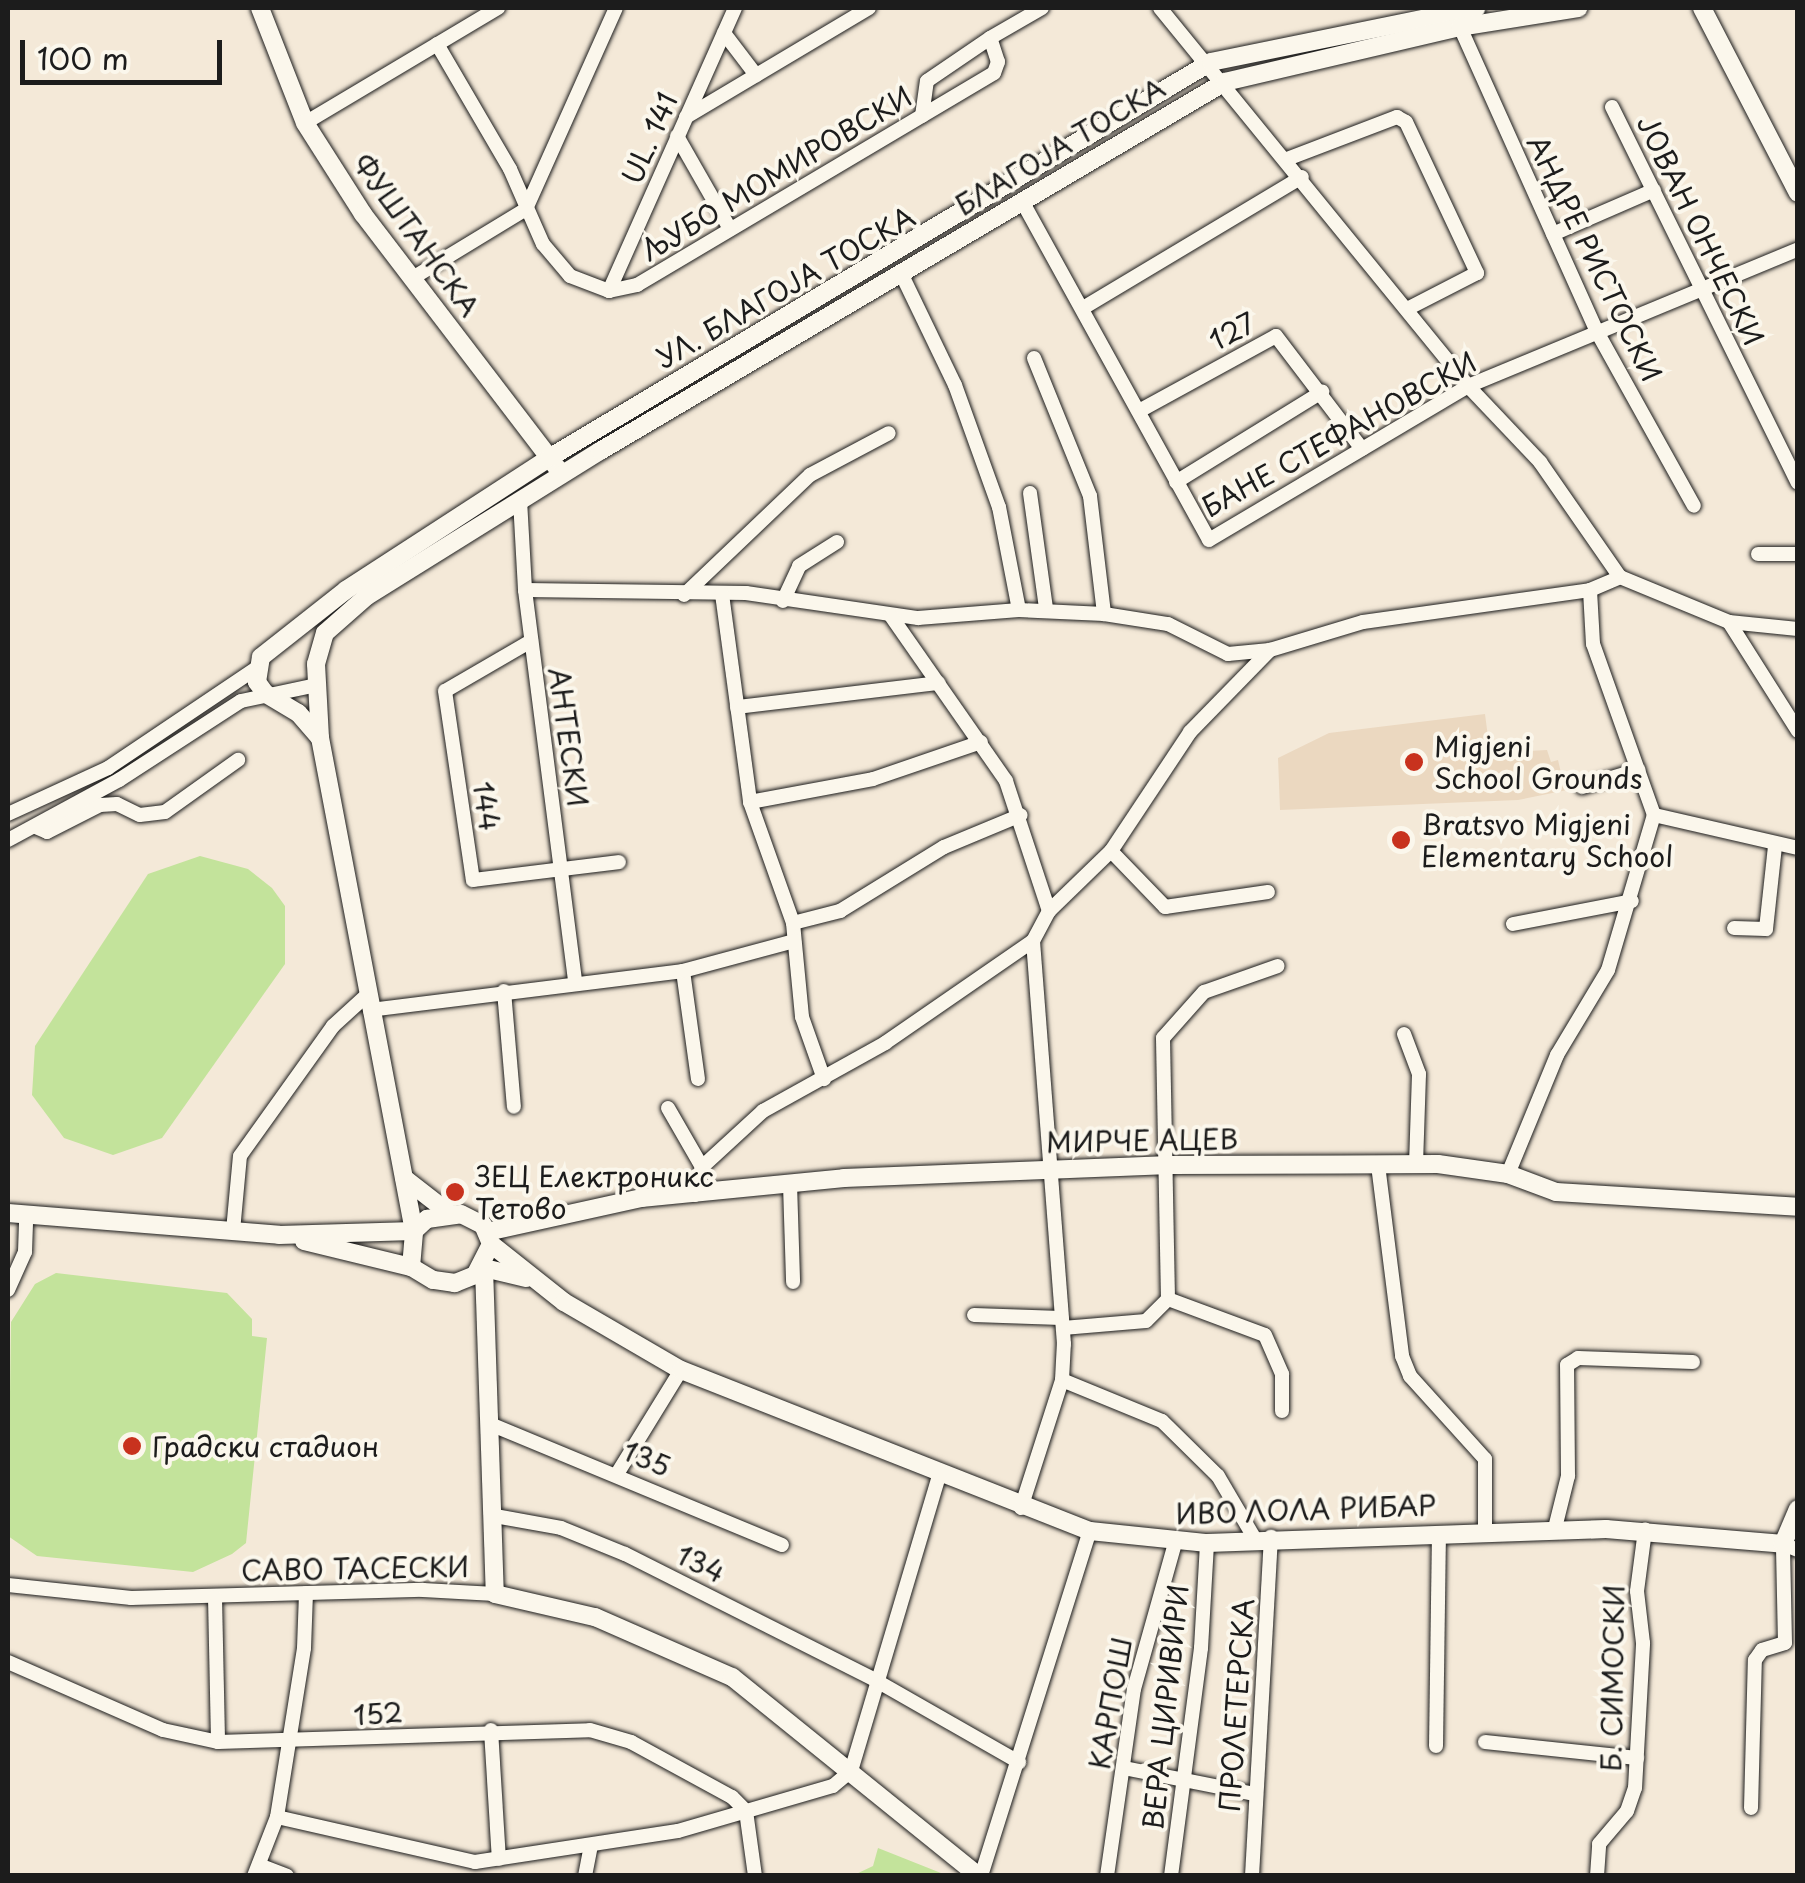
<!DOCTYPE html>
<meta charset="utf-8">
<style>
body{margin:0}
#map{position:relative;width:1805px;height:1883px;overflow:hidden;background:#f4e9d8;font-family:"Playpen Sans",sans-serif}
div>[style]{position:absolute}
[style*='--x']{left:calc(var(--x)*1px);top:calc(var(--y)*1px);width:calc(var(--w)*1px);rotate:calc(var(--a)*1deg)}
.built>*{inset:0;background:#ebd8c0}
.green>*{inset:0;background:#c3e39b}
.roads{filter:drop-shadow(0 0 2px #1c1c1c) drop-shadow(0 0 2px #1c1c1c)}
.minor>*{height:14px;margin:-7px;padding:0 7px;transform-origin:7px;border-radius:7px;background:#fbf7ec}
.tertiary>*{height:18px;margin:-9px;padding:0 9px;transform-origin:9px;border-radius:9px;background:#fbf7ec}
.secondary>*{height:18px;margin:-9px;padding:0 9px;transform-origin:9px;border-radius:9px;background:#fbf7ec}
.dots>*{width:28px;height:28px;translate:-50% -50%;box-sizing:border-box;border:5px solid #fbf7ec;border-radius:50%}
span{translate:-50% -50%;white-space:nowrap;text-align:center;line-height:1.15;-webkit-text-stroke:8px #fbf7ec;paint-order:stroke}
.street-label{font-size:28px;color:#1c1c1c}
.poi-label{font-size:28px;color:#1c1c1c}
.left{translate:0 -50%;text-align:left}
.frame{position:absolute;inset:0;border:10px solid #1c1c1c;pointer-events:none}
.scale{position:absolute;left:20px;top:40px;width:202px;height:45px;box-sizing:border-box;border:5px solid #1c1c1c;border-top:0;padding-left:12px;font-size:30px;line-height:35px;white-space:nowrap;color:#1c1c1c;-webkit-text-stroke:8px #fbf7ec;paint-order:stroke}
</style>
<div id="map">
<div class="built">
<i style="clip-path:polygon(1485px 714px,1491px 760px,1507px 752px,1547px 750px,1551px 762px,1558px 760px,1562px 777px,1579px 773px,1582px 787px,1518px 800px,1280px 810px,1278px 758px,1329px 733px)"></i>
</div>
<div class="green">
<i style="clip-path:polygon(200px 856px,248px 869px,272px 888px,285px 906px,285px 964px,162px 1138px,113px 1155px,64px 1138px,32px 1095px,35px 1046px,148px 874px)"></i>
<i style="clip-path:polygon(56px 1273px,227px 1293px,252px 1319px,252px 1336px,267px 1338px,246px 1543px,232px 1554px,193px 1572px,37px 1556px,8px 1536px,11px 1322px,35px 1284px)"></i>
<i style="clip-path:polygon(878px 1848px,946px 1875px,854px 1875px,873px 1866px)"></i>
</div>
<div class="roads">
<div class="minor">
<i style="--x:1160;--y:8;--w:488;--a:50.8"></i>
<i style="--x:1468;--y:386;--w:105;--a:46.5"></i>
<i style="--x:1540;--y:462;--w:140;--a:55.2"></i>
<i style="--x:1620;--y:577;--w:118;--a:22.4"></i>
<i style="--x:1729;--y:622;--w:69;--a:5.8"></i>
<i style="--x:1460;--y:27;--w:332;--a:65.8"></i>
<i style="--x:1596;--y:330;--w:201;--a:60.9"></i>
<i style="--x:724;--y:33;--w:53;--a:52.7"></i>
<i style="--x:437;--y:44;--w:145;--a:59.7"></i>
<i style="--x:510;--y:169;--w:82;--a:66.3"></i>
<i style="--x:543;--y:244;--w:42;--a:49.8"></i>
<i style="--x:570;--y:276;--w:42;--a:21"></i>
<i style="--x:609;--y:291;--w:29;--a:-12"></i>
<i style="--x:637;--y:285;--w:415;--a:-30.7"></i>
<i style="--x:994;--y:73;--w:12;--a:-70"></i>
<i style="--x:998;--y:62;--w:25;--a:-108"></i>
<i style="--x:990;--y:38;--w:60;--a:-30"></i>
<i style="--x:1612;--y:107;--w:419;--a:63.7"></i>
<i style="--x:922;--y:116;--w:35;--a:-82"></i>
<i style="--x:927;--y:81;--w:76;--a:-34.3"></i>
<i style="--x:686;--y:117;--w:213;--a:-30.8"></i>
<i style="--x:305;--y:123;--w:225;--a:-30.8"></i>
<i style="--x:677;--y:136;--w:107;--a:60.3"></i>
<i style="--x:1287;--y:159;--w:118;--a:-20.9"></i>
<i style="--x:1397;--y:117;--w:10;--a:29"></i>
<i style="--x:1406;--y:122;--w:167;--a:64.8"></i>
<i style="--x:1477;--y:273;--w:79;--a:152.8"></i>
<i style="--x:1022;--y:201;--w:387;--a:61.1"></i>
<i style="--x:1209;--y:540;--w:301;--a:-30.7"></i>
<i style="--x:1468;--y:386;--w:357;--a:-22.5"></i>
<i style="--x:1553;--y:234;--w:110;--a:-23.5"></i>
<i style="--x:901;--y:273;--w:124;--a:64.3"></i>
<i style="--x:955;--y:385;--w:130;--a:70.2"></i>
<i style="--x:999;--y:507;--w:105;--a:79"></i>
<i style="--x:411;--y:279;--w:135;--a:-31.3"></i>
<i style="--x:526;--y:209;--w:220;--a:-65.9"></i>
<i style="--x:609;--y:291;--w:310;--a:-66"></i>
<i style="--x:1083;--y:308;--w:255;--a:-30.9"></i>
<i style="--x:1034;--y:358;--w:149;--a:67.9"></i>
<i style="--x:1090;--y:496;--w:119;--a:83.2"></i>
<i style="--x:1139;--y:411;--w:156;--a:-28.7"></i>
<i style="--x:1276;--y:336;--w:142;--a:52.7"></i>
<i style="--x:1176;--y:482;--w:172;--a:-31.7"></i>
<i style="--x:1030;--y:493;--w:117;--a:82.1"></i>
<i style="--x:520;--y:500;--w:90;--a:86.8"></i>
<i style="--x:525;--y:590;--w:394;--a:82.7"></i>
<i style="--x:1758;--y:554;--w:40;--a:0"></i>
<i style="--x:525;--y:590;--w:221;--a:0.8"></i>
<i style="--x:746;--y:593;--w:174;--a:8.3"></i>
<i style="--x:918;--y:618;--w:101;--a:-4.5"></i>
<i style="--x:1019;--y:610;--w:85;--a:2.7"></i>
<i style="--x:1104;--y:614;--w:65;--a:8.9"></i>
<i style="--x:1168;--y:624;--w:67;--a:26.6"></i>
<i style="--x:1228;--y:654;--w:42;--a:-5.4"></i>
<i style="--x:1270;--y:650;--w:97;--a:-16.8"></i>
<i style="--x:1363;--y:622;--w:229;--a:-8"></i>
<i style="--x:1590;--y:590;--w:33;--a:-23"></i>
<i style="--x:722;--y:594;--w:210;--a:82.3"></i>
<i style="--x:750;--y:802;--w:128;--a:70.4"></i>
<i style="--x:793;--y:923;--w:94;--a:84.5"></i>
<i style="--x:802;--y:1017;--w:66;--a:70.5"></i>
<i style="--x:684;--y:595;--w:174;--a:-43.6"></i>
<i style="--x:810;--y:475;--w:89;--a:-28"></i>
<i style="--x:783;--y:601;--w:38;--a:-65"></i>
<i style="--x:799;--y:566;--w:45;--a:-32.3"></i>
<i style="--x:891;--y:616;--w:201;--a:55.1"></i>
<i style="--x:1006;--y:781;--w:137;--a:71.7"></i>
<i style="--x:1729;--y:622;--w:129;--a:57.7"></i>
<i style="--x:531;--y:641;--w:99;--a:149.8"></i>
<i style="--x:445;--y:691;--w:191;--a:81.6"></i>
<i style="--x:473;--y:880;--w:147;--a:-7"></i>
<i style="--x:737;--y:707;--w:203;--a:-6.8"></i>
<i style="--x:1582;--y:787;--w:59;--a:-16.9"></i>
<i style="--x:750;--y:802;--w:125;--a:-10.6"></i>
<i style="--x:873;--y:779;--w:114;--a:-18.9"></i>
<i style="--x:8;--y:814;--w:110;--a:-24.7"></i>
<i style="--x:108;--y:768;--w:179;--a:-33.9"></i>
<i style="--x:1654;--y:815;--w:148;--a:12.9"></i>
<i style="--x:36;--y:827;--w:12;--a:24"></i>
<i style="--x:47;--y:832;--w:59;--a:-27"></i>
<i style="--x:100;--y:805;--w:17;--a:-3"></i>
<i style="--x:117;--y:804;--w:25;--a:26"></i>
<i style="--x:140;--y:815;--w:25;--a:-7"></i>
<i style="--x:165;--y:812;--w:90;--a:-35.5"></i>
<i style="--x:8;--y:840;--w:126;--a:-28.4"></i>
<i style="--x:119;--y:780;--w:145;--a:-32.9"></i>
<i style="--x:241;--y:701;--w:78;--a:-11.9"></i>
<i style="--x:1111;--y:851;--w:78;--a:46"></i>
<i style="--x:1165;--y:907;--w:104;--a:-8.3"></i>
<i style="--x:793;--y:923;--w:49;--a:-14.3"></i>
<i style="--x:840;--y:911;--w:122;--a:-31.6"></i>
<i style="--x:944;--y:847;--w:83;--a:-22.6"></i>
<i style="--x:1513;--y:924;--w:121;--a:-10.9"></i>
<i style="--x:1734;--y:928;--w:32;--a:2"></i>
<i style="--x:1766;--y:929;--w:83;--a:-83.8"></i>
<i style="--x:683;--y:971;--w:109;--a:82.1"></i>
<i style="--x:504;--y:991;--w:116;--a:85.1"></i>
<i style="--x:370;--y:1010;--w:315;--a:-7.1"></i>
<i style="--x:683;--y:971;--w:115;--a:-15.1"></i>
<i style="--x:1404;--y:1034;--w:43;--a:69.4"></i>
<i style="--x:1419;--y:1074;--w:91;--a:91.9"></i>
<i style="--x:668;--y:1108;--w:68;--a:60"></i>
<i style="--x:1378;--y:1165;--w:193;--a:82.8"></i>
<i style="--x:1402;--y:1356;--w:22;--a:68"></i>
<i style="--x:1410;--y:1376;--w:112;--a:47.9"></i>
<i style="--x:1485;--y:1459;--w:71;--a:90"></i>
<i style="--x:1508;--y:1174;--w:129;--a:-67.6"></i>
<i style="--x:1557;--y:1055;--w:99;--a:-59"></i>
<i style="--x:1608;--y:970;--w:162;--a:-73.5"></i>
<i style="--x:1654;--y:815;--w:182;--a:-109.6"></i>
<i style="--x:1593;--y:644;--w:54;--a:-93.2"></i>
<i style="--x:790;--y:1184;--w:98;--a:88.2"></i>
<i style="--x:695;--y:1195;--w:29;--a:-76"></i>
<i style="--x:702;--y:1167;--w:83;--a:-42.6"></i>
<i style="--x:763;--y:1111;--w:140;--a:-29.1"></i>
<i style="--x:885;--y:1043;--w:180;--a:-34.6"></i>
<i style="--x:1033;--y:941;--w:34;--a:-62"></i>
<i style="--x:1049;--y:911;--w:86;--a:-44.1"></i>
<i style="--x:1111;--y:851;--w:143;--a:-56.4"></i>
<i style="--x:1190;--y:732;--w:115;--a:-45.7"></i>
<i style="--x:233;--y:1231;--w:75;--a:-84.7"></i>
<i style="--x:240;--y:1156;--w:160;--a:-54.4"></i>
<i style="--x:333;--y:1026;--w:46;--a:-42.4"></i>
<i style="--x:8;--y:1290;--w:42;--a:-65.9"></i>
<i style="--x:25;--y:1252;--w:37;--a:-88"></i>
<i style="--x:1168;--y:1299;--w:103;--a:20.4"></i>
<i style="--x:1265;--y:1335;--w:43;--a:66.4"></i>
<i style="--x:1282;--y:1374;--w:37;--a:90"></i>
<i style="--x:974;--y:1315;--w:87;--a:2"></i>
<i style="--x:1063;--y:1328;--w:83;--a:-4.8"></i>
<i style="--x:1146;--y:1321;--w:31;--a:-45"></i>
<i style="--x:1168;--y:1299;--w:261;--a:-91.1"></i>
<i style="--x:1163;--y:1038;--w:62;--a:-48.3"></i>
<i style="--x:1204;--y:992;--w:78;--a:-19.4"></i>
<i style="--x:1062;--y:1380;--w:108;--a:22.3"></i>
<i style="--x:1162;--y:1421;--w:78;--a:44.5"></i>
<i style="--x:1218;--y:1476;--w:73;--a:59.6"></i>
<i style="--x:490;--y:1424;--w:316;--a:22.5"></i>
<i style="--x:617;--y:1474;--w:122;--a:-58.4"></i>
<i style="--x:1021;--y:1508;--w:134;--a:-72.2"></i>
<i style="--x:1062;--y:1380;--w:36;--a:-87"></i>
<i style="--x:1064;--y:1344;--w:404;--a:-94.4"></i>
<i style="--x:495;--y:1516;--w:67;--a:10.3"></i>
<i style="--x:561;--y:1528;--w:69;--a:22.1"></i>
<i style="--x:625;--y:1554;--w:280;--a:26.7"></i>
<i style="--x:875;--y:1680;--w:166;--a:29.7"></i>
<i style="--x:1555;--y:1528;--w:54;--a:-76"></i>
<i style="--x:1568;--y:1476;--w:111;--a:-90.5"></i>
<i style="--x:1567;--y:1365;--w:13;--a:-32"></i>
<i style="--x:1578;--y:1358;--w:115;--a:2"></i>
<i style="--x:8;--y:1585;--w:124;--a:6"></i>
<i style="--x:131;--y:1598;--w:292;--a:-1.6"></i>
<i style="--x:423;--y:1590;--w:72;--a:3.2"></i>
<i style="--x:215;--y:1597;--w:145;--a:88.8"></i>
<i style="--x:8;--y:1662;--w:169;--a:23.7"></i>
<i style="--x:163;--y:1730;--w:56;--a:12.3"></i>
<i style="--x:218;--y:1742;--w:372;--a:-1.8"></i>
<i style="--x:590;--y:1730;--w:43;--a:16.3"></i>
<i style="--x:631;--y:1742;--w:115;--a:28.6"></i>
<i style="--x:732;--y:1797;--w:20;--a:45"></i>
<i style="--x:746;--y:1811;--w:66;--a:82.1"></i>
<i style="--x:491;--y:1730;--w:129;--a:86.5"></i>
<i style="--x:1485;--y:1742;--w:153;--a:6"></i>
<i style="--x:1436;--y:1746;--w:213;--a:-89.2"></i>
<i style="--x:1124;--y:1768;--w:133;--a:11.3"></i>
<i style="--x:1751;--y:1808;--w:148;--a:-88.5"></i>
<i style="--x:1755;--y:1660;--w:12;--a:-55"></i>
<i style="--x:1762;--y:1650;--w:24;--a:-17"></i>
<i style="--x:1785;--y:1643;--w:99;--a:-91.2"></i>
<i style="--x:1783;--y:1544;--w:16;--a:22"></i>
<i style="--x:277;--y:1817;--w:203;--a:12.8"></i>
<i style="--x:475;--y:1862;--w:205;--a:-8.7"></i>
<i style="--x:678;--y:1831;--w:161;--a:-16.2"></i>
<i style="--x:833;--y:1786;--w:23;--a:-40"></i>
<i style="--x:851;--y:1771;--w:309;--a:-73.4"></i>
<i style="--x:259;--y:1865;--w:30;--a:21"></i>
<i style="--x:254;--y:1876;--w:63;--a:-68.7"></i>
<i style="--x:277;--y:1817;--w:171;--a:-80.9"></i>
<i style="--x:304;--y:1648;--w:55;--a:-87.9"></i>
<i style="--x:585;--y:1876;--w:31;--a:-79"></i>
<i style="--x:981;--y:1876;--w:362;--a:-72.5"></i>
<i style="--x:1107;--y:1876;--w:189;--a:-81.8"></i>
<i style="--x:1134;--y:1689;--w:152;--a:-74.3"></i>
<i style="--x:1171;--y:1876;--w:230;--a:-82.5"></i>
<i style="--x:1201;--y:1648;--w:105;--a:-86.7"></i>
<i style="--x:1252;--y:1876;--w:340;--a:-86.8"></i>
<i style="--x:1597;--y:1876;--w:32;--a:-86"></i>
<i style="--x:1599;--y:1844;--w:43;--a:-49.7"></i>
<i style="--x:1627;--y:1811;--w:24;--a:-71"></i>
<i style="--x:1635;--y:1788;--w:145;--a:-86.8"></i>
<i style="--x:1643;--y:1643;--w:52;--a:-96.6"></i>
<i style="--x:1637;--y:1591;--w:62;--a:-82.5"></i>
</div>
<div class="tertiary">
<i style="--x:260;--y:8;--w:123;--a:68.6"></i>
<i style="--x:305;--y:123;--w:108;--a:57.5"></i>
<i style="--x:363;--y:214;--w:327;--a:52.6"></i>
<i style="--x:1702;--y:8;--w:208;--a:62.6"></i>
<i style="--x:487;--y:1232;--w:158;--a:-12.4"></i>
<i style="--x:641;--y:1198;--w:204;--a:-5.6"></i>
<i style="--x:844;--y:1178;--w:326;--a:-2.3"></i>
<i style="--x:1170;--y:1165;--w:268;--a:-0.2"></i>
<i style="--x:1438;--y:1164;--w:71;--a:8.1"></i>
<i style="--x:1508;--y:1174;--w:51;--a:20.6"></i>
<i style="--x:1556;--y:1192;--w:242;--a:3.5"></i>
<i style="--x:491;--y:1244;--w:93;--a:38.5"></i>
<i style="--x:564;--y:1302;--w:135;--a:30.2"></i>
<i style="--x:681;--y:1370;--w:440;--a:21.5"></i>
<i style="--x:1090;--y:1531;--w:118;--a:5.9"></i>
<i style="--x:1207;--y:1543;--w:399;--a:-2"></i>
<i style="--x:1606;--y:1529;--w:178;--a:4.8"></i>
<i style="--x:1783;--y:1544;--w:38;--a:-67"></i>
<i style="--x:526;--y:1278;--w:43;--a:-166.6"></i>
<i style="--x:484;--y:1268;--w:326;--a:88.1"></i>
<i style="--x:495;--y:1594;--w:103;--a:13"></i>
<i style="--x:595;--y:1617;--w:150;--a:23.7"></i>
<i style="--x:732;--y:1677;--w:317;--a:38.9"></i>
</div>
<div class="secondary">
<i style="--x:320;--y:738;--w:33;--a:-131"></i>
<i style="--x:298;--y:713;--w:39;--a:-149"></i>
<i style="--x:265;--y:693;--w:14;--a:-126"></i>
<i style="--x:257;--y:682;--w:25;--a:-81"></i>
<i style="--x:261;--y:657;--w:108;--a:-38.2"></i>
<i style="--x:346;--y:590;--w:242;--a:-33"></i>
<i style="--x:549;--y:458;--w:771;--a:-30.89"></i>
<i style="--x:1211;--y:62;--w:271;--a:-11.5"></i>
<i style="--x:404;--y:1178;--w:57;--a:37.9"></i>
<i style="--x:8;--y:1213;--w:272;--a:4.6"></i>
<i style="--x:279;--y:1235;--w:135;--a:-1.7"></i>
<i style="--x:414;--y:1231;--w:18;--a:-43"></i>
<i style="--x:427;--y:1219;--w:34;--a:-8"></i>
<i style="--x:461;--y:1214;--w:25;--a:27"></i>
<i style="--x:483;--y:1225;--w:21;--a:67"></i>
<i style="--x:491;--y:1244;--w:35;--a:117"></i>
<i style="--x:475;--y:1275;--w:22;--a:158"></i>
<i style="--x:455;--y:1283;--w:22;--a:-172"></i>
<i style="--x:433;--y:1280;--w:26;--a:-149"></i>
<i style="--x:411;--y:1267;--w:36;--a:-85"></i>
<i style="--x:414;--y:1231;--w:502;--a:-100.79"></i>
<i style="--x:320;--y:738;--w:74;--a:-93.1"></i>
<i style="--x:316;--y:664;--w:32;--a:-74"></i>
<i style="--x:325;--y:633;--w:56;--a:-41.4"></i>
<i style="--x:367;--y:596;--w:274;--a:-31.9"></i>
<i style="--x:600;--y:451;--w:726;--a:-30.56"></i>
<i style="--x:1225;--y:82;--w:241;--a:-13.2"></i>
<i style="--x:1460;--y:27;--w:120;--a:-9.1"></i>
<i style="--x:304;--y:1241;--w:110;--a:13.7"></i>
</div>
</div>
<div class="dots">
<i style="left:1414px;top:762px;background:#c8321e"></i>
<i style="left:1401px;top:840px;background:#c8321e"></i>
<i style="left:455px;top:1192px;background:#c8321e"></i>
<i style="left:132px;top:1446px;background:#c8321e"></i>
</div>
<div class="street-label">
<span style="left:649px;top:138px;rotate:-66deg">UL. 141</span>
<span style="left:1060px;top:146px;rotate:-31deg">БЛАГОЈА ТОСКА</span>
<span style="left:776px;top:173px;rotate:-31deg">ЉУБО МОМИРОВСКИ</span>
<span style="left:1701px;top:230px;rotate:64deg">ЈОВАН ОНЧЕСКИ</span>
<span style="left:417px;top:235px;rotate:54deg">ФУШТАНСКА</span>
<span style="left:1595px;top:258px;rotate:64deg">АНДРЕ РИСТОСКИ</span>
<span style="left:785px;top:287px;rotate:-30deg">УЛ. БЛАГОЈА ТОСКА</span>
<span style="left:1232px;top:331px;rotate:-27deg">127</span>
<span style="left:1339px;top:434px;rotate:-29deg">БАНЕ СТЕФАНОВСКИ</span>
<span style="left:569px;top:737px;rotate:82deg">АНТЕСКИ</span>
<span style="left:487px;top:806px;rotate:81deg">144</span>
<span style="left:1142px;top:1140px;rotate:-1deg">МИРЧЕ АЦЕВ</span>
<span style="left:647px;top:1458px;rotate:23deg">135</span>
<span style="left:1306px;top:1509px;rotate:-2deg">ИВО ЛОЛА РИБАР</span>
<span style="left:701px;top:1563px;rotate:26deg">134</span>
<span style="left:355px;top:1568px;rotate:-1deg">САВО ТАСЕСКИ</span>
<span style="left:1612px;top:1678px;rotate:-89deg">Б. СИМОСКИ</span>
<span style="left:1110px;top:1703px;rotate:-80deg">КАРПОШ</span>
<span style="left:1236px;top:1705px;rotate:-86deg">ПРОЛЕТЕРСКА</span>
<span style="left:1165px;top:1707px;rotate:-84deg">ВЕРА ЦИРИВИРИ</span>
<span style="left:378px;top:1713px;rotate:-4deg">152</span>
</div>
<div class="poi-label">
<span class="left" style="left:1434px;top:762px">Migjeni<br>School Grounds</span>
<span class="left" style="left:1421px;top:840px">Bratsvo Migjeni<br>Elementary School</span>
<span class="left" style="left:475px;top:1192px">ЗЕЦ Електроникс<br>Тетово</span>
<span class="left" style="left:152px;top:1446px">Градски стадион</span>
</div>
<div class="frame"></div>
<div class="scale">100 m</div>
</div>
